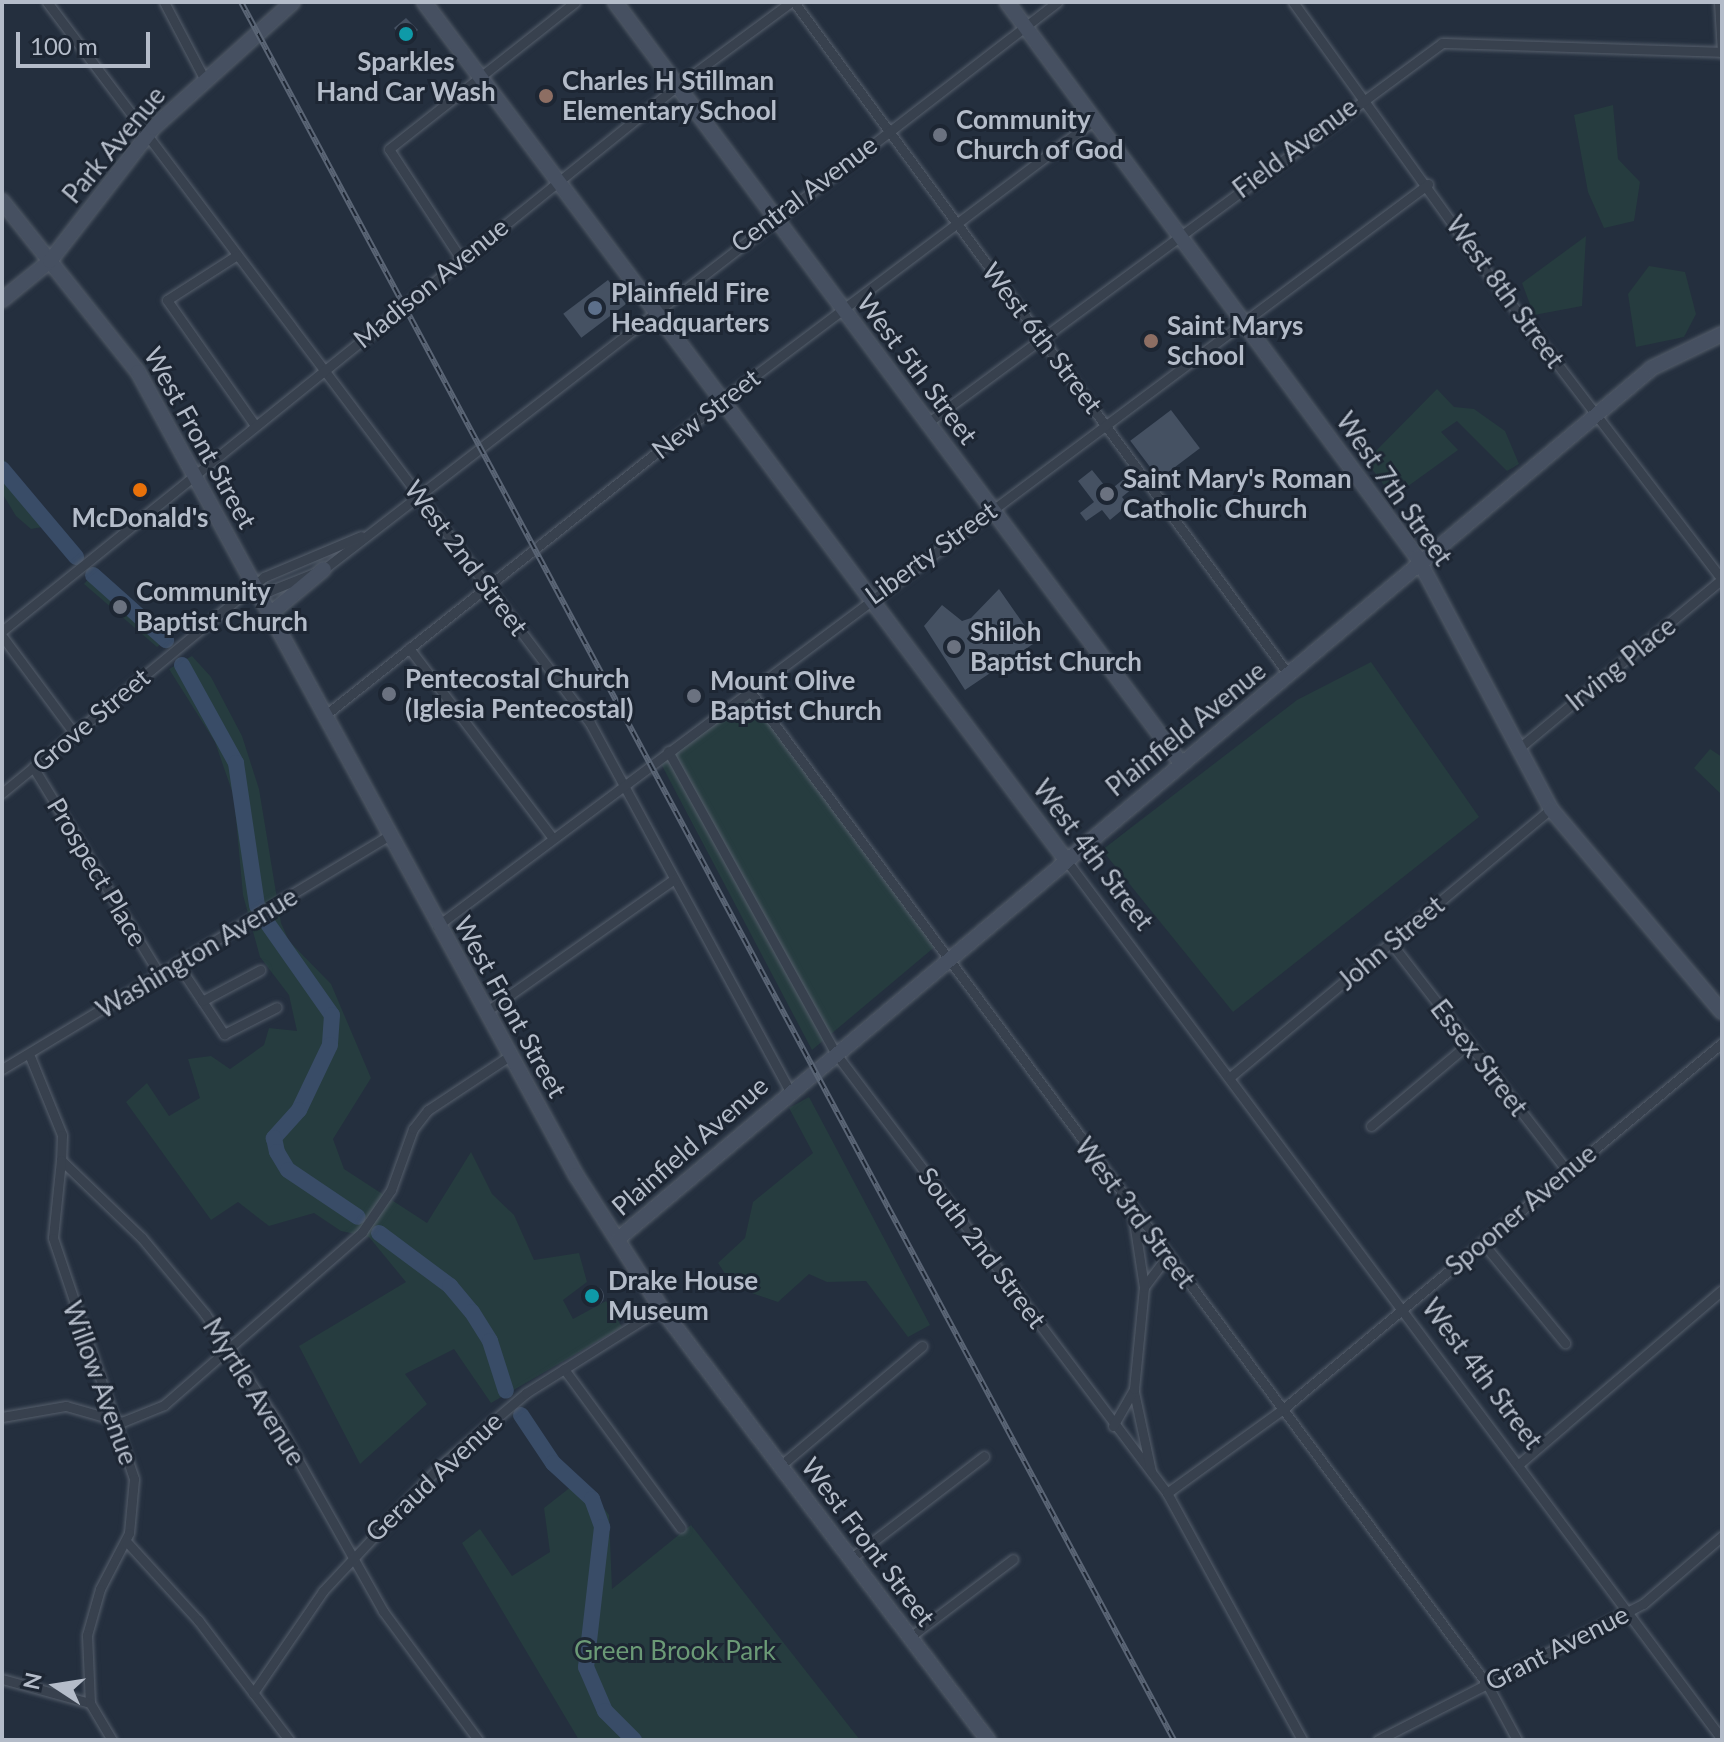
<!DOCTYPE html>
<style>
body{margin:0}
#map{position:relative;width:1724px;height:1742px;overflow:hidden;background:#242f3e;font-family:Lato,sans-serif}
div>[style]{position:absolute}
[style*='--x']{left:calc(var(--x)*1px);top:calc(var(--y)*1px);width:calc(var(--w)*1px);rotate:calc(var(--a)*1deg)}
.green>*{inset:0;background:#263c3f}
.river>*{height:16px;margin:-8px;padding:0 8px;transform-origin:8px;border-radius:8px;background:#394c67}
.building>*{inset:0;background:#455162;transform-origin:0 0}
.round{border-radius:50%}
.roads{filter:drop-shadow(0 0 2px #565f6c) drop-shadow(0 0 2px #565f6c)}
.street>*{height:9px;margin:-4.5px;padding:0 4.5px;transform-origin:4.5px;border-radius:4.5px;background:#38414e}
.secondary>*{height:14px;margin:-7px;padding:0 7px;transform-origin:7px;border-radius:7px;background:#465061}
.rail>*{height:6px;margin-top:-3px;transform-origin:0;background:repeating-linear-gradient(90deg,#1d2633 0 9px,#5a6575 0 18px);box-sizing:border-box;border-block:2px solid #5a6575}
.dots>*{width:22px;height:22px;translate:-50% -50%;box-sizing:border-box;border:4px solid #1d2633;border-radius:50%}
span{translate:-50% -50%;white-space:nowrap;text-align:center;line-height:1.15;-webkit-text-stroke:6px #1d2633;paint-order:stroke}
.poi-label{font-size:26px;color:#b4bcc9;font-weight:700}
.left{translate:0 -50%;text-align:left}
.street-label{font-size:26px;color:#b4bcc9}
.park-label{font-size:26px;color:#6b9a76}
.frame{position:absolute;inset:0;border:4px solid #b4bcc9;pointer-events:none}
.north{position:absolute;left:16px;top:1646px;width:80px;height:80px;-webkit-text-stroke:6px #1d2633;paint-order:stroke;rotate:282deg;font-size:22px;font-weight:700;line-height:32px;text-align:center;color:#b4bcc9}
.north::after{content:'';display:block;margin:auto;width:28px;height:36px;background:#b4bcc9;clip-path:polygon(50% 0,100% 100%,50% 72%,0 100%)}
.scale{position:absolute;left:16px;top:32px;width:134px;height:36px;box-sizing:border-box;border:4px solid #b4bcc9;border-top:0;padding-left:10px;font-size:24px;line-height:28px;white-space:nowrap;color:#b4bcc9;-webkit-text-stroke:6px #1d2633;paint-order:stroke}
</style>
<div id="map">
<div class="green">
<i style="clip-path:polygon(1613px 105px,1618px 159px,1640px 182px,1634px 221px,1604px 228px,1588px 192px,1574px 115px)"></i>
<i style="clip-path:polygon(1586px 236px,1582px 306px,1534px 315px,1522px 283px)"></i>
<i style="clip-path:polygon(1649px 266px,1685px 272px,1696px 314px,1684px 337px,1636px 347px,1628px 294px)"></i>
<i style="clip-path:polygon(1437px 389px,1454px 407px,1474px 409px,1505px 431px,1519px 464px,1507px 471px,1457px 421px,1441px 432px,1458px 450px,1393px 497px,1366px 461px)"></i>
<i style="clip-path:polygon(2px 457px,54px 525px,31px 529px,16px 516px,2px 493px)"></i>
<i style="clip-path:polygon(95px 571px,113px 588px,176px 632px,157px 647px,84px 584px)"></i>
<i style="clip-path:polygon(192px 656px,211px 677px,242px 736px,259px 789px,281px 923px,289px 941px,331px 984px,371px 1078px,333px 1139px,344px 1169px,427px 1223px,471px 1152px,492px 1194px,514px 1215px,534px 1260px,579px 1253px,587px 1282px,563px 1300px,573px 1319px,606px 1301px,622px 1327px,491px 1403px,454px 1349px,405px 1374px,427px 1404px,360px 1464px,299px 1346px,406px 1282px,369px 1237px,341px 1231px,314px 1213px,269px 1226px,238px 1202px,211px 1220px,126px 1102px,147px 1083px,169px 1116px,200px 1098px,188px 1059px,211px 1056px,230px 1069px,264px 1045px,269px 1028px,297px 1031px,289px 995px,260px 957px,243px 895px,234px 797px,215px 742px,169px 669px)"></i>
<i style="clip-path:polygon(1371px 662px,1479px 817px,1233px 1012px,1102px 850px,1297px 700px)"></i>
<i style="clip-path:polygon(748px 693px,937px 945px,812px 1050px,659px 760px)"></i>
<i style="clip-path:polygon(1710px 749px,1722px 757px,1722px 795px,1694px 768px)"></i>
<i style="clip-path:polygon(809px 1097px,930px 1325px,908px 1337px,866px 1281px,827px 1282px,809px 1274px,778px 1302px,734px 1287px,718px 1263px,745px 1238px,753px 1202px,813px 1153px,789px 1108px)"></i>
<i style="clip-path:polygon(581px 1479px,609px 1515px,612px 1589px,691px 1525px,860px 1740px,579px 1740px,462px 1543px,480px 1529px,512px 1576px,550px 1552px,544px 1508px)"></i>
</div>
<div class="river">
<i style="--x:2;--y:469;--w:115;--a:49.9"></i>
<i style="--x:93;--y:575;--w:98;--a:41.7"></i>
<i style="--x:182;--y:665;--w:112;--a:61.1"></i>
<i style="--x:236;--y:763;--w:145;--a:81.6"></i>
<i style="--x:268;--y:924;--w:111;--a:54.9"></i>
<i style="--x:332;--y:1015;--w:30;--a:94"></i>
<i style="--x:330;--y:1045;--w:72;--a:115.5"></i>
<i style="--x:299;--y:1110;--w:38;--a:132"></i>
<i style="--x:274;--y:1138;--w:14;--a:78"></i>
<i style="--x:277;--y:1152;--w:21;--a:59"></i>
<i style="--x:288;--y:1170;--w:84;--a:33.9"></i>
<i style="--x:379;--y:1233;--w:89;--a:36.7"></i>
<i style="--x:450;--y:1286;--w:34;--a:50"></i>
<i style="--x:472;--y:1312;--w:34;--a:58"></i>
<i style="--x:490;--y:1341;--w:52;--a:72.3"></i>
<i style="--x:521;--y:1415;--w:58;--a:56.3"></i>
<i style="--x:553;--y:1463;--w:53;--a:42.7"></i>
<i style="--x:592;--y:1499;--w:30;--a:70"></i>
<i style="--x:602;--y:1527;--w:141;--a:96.5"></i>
<i style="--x:586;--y:1667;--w:48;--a:66.6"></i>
<i style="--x:605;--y:1711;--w:41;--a:45"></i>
</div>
<div class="building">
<i style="clip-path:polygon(406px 18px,418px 30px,405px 42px,394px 28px)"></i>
<i style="left:608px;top:280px;width:30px;height:56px;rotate:53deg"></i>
<i style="left:1171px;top:410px;width:48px;height:51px;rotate:53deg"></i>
<i style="clip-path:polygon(1092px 470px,1109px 491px,1125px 478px,1133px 488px,1122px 497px,1128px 505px,1110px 520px,1102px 510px,1086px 521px,1080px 513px,1094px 502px,1078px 481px)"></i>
<i style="clip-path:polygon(999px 589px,1036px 642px,965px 690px,924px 626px,942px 605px,962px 621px,971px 618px)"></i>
<i class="round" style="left:584px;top:1286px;width:20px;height:20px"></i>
</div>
<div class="roads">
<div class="street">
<i style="--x:47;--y:2;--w:903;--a:53.02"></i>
<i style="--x:590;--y:723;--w:420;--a:61.5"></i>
<i style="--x:164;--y:2;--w:88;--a:62.3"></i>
<i style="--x:794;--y:2;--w:835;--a:53.67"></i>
<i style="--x:1293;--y:2;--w:337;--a:54.3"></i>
<i style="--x:1490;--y:276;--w:382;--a:52.6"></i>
<i style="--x:1722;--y:579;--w:264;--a:140.2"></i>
<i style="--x:1719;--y:2;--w:51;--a:86.6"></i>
<i style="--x:237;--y:255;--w:83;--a:147.3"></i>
<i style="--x:167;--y:300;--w:151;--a:54.9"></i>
<i style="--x:461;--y:259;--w:131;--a:-123.2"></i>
<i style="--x:389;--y:149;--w:237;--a:-38.3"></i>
<i style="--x:926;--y:424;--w:641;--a:-36.44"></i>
<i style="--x:1442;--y:43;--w:280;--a:1.8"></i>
<i style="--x:255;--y:587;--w:15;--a:16"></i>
<i style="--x:269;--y:591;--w:59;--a:-21.8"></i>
<i style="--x:324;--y:569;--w:927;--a:-37.72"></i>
<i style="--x:2;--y:631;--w:868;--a:-38.92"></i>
<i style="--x:677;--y:86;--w:142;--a:-36.4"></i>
<i style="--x:2;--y:636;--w:121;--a:53.4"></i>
<i style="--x:409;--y:648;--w:237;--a:52.9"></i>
<i style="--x:749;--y:690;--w:1238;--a:53.41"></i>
<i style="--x:1487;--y:1684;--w:64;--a:61.8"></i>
<i style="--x:324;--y:716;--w:510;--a:-38.4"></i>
<i style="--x:724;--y:399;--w:463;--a:-37"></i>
<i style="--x:668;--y:751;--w:346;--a:61"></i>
<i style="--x:836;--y:1054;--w:550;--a:52.98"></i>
<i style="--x:1167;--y:1493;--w:281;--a:61.3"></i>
<i style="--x:33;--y:767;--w:246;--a:58.6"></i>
<i style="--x:2;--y:793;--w:340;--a:-39.5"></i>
<i style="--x:264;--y:577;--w:105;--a:-22.9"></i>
<i style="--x:1066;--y:860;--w:1097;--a:53.27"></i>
<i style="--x:437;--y:926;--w:1238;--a:-36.82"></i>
<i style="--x:1391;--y:943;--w:289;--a:52.3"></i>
<i style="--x:179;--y:966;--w:82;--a:56.5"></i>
<i style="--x:224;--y:1034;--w:59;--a:-27"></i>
<i style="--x:202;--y:1001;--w:66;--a:-28.1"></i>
<i style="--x:487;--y:1011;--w:228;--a:-35.2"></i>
<i style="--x:29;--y:1054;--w:87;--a:67.8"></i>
<i style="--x:62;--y:1135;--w:25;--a:92"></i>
<i style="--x:61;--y:1160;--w:112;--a:43.9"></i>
<i style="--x:142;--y:1238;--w:99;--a:50.3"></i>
<i style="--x:205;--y:1314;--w:128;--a:56.4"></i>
<i style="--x:276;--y:1421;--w:218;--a:60.6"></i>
<i style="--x:383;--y:1611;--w:160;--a:53.6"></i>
<i style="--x:2;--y:1069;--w:453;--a:-31.1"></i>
<i style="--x:1230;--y:1077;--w:418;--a:-39.9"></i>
<i style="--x:1371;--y:1126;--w:127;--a:-40.2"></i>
<i style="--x:61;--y:1160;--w:78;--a:95.9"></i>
<i style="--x:53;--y:1238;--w:254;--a:71.4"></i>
<i style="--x:134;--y:1479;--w:54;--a:95.3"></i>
<i style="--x:129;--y:1533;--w:63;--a:117.4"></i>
<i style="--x:100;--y:1589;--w:48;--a:105.8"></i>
<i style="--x:87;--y:1635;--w:68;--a:87.5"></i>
<i style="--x:1482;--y:1242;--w:131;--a:50.6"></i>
<i style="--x:1144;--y:1287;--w:38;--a:-53"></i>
<i style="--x:564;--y:1369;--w:197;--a:53.7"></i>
<i style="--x:1134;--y:1392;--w:81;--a:77.9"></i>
<i style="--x:2;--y:1417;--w:65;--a:-9.8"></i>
<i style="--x:66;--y:1406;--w:58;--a:15.9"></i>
<i style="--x:122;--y:1422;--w:45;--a:-22"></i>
<i style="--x:164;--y:1405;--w:263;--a:-41.1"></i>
<i style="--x:362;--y:1232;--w:51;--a:-55.4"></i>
<i style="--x:391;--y:1190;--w:65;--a:-70.2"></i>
<i style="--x:413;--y:1129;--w:24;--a:-52"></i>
<i style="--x:428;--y:1110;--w:100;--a:-33.5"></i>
<i style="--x:1113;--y:1426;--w:43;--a:-60.4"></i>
<i style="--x:1134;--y:1389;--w:102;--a:-84.4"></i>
<i style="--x:1144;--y:1287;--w:73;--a:-98.7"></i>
<i style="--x:1519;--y:1464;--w:267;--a:-40.6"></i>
<i style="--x:780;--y:1466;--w:186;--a:-40.2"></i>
<i style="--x:1167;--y:1493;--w:143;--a:-35.9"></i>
<i style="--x:1283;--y:1409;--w:572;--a:-39.82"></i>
<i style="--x:126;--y:1541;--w:107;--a:47.7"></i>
<i style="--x:198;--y:1620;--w:151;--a:52.8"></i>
<i style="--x:850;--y:1559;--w:169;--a:-37.5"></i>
<i style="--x:910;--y:1637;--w:129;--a:-37.1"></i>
<i style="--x:2;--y:1679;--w:91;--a:15.3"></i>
<i style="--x:90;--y:1703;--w:43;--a:59.3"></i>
<i style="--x:253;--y:1693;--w:124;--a:-55.5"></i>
<i style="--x:323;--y:1591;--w:171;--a:-46.9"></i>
<i style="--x:440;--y:1466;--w:113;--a:-40.3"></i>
<i style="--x:526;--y:1393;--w:160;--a:-32.2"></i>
<i style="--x:1378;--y:1740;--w:298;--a:-27.2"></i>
<i style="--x:1643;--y:1604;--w:104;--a:-40.7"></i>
</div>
<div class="secondary">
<i style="--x:424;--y:2;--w:1072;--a:53.19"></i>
<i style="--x:615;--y:2;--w:948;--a:53.36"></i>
<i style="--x:1007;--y:2;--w:690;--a:53.55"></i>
<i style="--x:1417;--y:557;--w:285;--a:62"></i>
<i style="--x:1551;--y:809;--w:265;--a:49.9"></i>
<i style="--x:2;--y:201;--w:218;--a:51.5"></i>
<i style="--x:138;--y:372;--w:915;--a:61.39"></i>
<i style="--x:576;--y:1175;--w:158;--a:57.4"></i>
<i style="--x:661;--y:1308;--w:542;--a:52.88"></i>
<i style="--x:2;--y:300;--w:62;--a:-39.1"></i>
<i style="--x:50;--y:261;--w:168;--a:-52.2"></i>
<i style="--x:153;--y:128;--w:188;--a:-42"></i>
<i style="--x:270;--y:614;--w:70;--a:-39.8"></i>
<i style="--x:618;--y:1239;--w:1352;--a:-40.11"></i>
<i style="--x:1652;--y:368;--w:78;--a:-25.9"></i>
</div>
</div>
<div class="rail">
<i style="--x:241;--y:2;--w:1973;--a:61.77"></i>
</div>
<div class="dots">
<i style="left:406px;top:34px;background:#0f9aa8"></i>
<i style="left:546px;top:96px;background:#8d6e63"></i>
<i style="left:940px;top:135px;background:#6b7280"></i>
<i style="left:595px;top:308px;background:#5c6f8a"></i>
<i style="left:1151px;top:341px;background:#8d6e63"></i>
<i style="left:140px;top:490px;background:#e8710a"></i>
<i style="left:1107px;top:494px;background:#6b7280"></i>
<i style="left:120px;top:607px;background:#6b7280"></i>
<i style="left:954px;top:647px;background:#6b7280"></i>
<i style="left:389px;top:694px;background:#6b7280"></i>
<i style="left:694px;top:696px;background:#6b7280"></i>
<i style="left:592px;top:1296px;background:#0f9aa8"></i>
</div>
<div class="poi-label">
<span style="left:406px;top:77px">Sparkles<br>Hand Car Wash</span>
<span class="left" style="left:562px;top:96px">Charles H Stillman<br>Elementary School</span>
<span class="left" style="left:956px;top:135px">Community<br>Church of God</span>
<span class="left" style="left:611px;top:308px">Plainfield Fire<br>Headquarters</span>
<span class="left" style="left:1167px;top:341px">Saint Marys<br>School</span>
<span class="left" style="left:1123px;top:494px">Saint Mary's Roman<br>Catholic Church</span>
<span style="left:140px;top:518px">McDonald's</span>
<span class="left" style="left:136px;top:607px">Community<br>Baptist Church</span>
<span class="left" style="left:970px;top:647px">Shiloh<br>Baptist Church</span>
<span class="left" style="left:405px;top:694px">Pentecostal Church<br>(Iglesia Pentecostal)</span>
<span class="left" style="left:710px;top:696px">Mount Olive<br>Baptist Church</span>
<span class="left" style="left:608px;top:1296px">Drake House<br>Museum</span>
</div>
<div class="street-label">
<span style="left:114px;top:145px;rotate:-50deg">Park Avenue</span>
<span style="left:1295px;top:148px;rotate:-37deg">Field Avenue</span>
<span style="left:804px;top:194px;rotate:-37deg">Central Avenue</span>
<span style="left:431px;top:283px;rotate:-39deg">Madison Avenue</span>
<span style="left:1505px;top:292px;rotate:54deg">West 8th Street</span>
<span style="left:1042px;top:338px;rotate:53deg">West 6th Street</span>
<span style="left:917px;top:369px;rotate:53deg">West 5th Street</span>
<span style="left:706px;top:414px;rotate:-38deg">New Street</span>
<span style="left:200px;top:438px;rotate:61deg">West Front Street</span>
<span style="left:1394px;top:489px;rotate:55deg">West 7th Street</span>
<span style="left:931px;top:553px;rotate:-36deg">Liberty Street</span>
<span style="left:466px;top:558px;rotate:53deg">West 2nd Street</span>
<span style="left:1621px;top:664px;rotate:-39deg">Irving Place</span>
<span style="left:91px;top:720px;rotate:-40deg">Grove Street</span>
<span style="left:1186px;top:729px;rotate:-39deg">Plainfield Avenue</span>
<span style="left:1093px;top:855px;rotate:53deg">West 4th Street</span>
<span style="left:97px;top:872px;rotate:59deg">Prospect Place</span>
<span style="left:1391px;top:943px;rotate:-40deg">John Street</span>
<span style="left:197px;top:953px;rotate:-31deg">Washington Avenue</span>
<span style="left:510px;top:1007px;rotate:61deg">West Front Street</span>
<span style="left:1479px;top:1058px;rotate:52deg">Essex Street</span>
<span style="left:690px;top:1146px;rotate:-41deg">Plainfield Avenue</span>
<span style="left:1521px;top:1210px;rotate:-40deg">Spooner Avenue</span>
<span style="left:1135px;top:1213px;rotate:53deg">West 3rd Street</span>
<span style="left:982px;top:1248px;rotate:53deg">South 2nd Street</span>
<span style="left:1482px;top:1374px;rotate:53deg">West 4th Street</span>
<span style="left:100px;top:1383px;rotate:70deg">Willow Avenue</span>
<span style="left:254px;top:1392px;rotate:58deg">Myrtle Avenue</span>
<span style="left:434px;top:1477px;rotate:-43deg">Geraud Avenue</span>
<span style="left:868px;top:1542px;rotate:53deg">West Front Street</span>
<span style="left:1557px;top:1648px;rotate:-27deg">Grant Avenue</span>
</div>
<div class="park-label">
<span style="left:675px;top:1651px">Green Brook Park</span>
</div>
<div class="frame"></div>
<div class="north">N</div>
<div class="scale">100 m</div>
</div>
